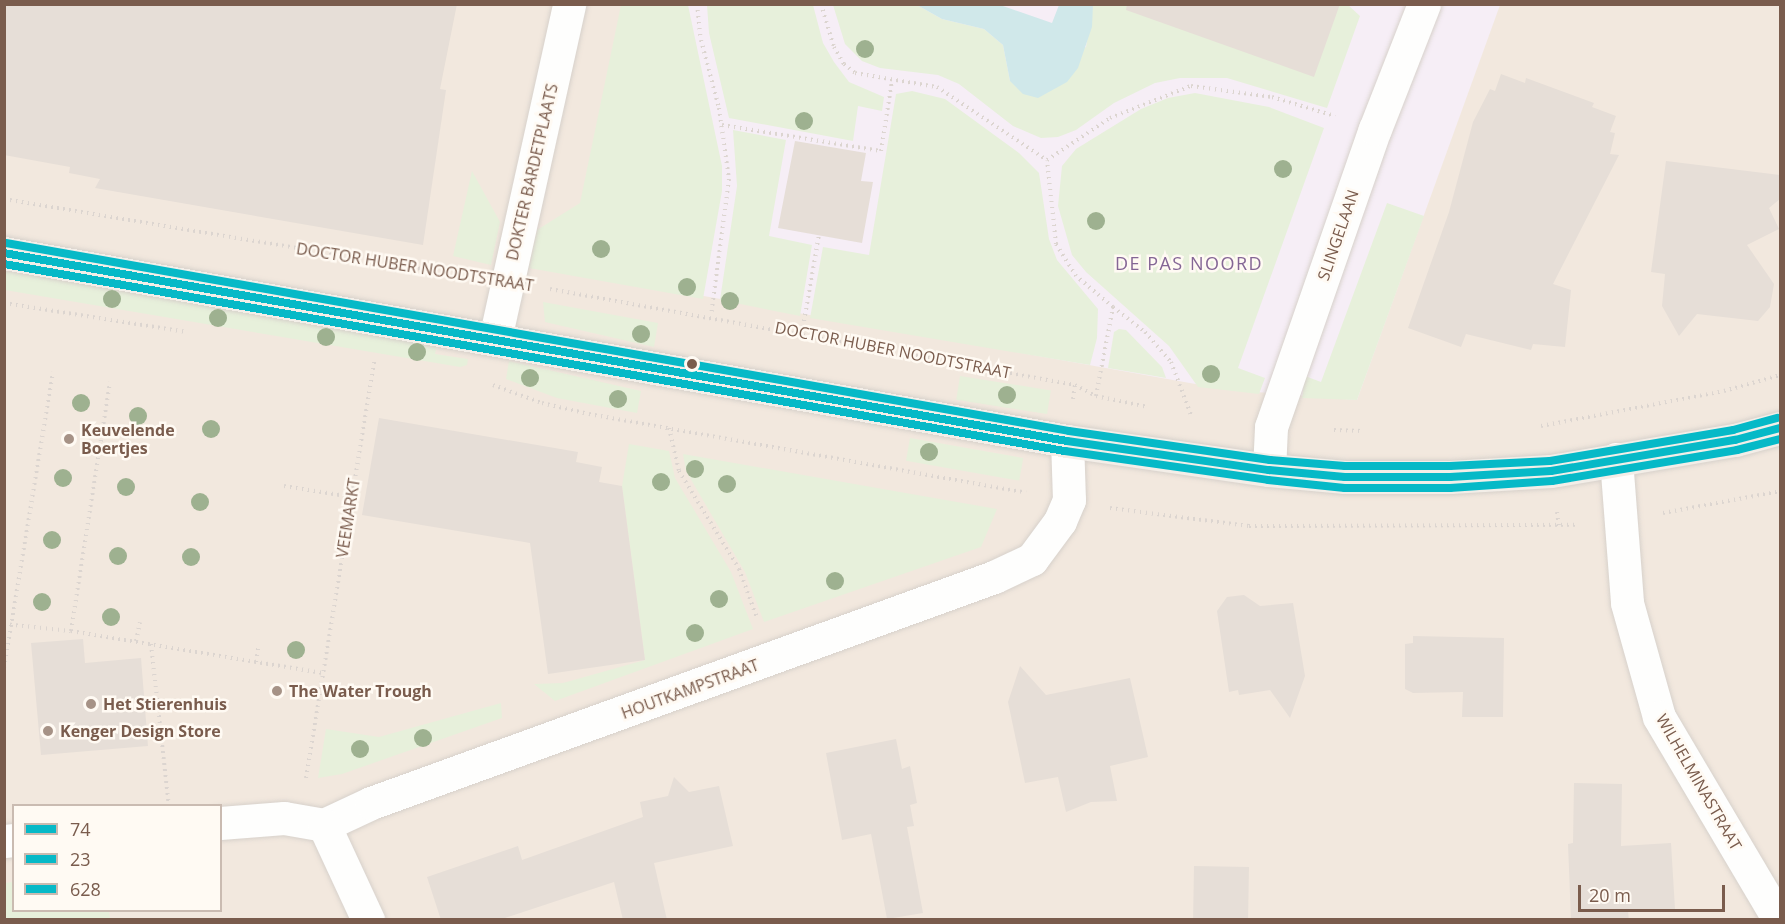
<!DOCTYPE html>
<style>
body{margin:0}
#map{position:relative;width:1785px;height:924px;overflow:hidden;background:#f9f5f0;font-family:"Open Sans",sans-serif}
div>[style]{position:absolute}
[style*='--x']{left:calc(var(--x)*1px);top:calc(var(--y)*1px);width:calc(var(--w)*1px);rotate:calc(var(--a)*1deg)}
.residential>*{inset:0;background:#f2e8de}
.education>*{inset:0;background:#f6eef6}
.green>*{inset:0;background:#e7f0db;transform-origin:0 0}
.water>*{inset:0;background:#d0e8ea}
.building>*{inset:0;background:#e6ded7;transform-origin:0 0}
.path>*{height:4px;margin-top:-2px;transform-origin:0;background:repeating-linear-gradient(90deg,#dcd5d0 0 1.5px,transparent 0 6px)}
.roads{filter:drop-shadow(0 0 2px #d7d1cb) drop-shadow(0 0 2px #d7d1cb)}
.minor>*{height:33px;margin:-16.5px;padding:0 16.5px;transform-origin:16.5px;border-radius:16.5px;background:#fefefd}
.major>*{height:33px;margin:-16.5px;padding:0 16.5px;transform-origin:16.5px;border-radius:16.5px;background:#f3eee8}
.bus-1>*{height:8px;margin:-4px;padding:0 4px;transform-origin:4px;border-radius:4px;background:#06b9c7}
.bus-2>*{height:8px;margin:-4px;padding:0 4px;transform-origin:4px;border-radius:4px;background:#06b9c7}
.bus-3>*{height:8px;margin:-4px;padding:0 4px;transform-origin:4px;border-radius:4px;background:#06b9c7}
.trees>*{width:18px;height:18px;margin:-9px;border-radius:50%;background:#9eb190}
.dots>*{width:16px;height:16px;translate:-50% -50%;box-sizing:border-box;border:3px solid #fffaf3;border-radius:50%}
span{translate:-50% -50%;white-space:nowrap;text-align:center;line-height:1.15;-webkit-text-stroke:5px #fffaf3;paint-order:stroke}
.street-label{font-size:16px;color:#7a5c4d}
.poi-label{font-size:16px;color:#7a5c4d;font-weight:700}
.left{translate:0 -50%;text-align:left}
.neighbourhood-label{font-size:18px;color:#846695;letter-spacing:1.5px}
.frame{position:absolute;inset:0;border:6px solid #7a5c4d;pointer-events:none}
.legend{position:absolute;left:12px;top:804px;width:210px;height:108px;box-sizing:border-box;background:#fffaf3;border:2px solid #cabbb1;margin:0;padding:8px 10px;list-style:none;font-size:18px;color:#7a5c4d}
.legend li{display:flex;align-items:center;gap:12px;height:30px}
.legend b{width:30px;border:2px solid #cabbb1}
.scale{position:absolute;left:1578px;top:885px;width:147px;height:27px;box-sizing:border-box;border:3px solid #7a5c4d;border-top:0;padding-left:8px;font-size:18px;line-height:21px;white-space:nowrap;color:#7a5c4d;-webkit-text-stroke:4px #fffaf3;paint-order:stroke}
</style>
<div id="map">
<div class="residential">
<i style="clip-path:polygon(evenodd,5px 5px,1780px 5px,1780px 919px,5px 920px,5px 5px,14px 806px,220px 806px,220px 910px,14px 910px,14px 806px)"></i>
</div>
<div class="education">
<i style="clip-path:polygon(644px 5px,1500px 5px,1357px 400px,1229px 390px,586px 275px)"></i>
</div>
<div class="green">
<i style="clip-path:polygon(1347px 4px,1360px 16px,1327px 108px,1227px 78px,1180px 78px,1155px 83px,1114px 103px,1076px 130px,1058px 137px,1041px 138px,1013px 126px,959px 84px,938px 75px,880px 68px,862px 61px,845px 44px,833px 5px,917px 5px,942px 19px,984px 29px,1003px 45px,1010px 81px,1086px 47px,1093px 5px)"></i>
<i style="clip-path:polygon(621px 5px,688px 5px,722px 166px,722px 191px,703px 299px,529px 268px,537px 230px,580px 203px)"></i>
<i style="clip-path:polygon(707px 5px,813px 5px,823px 43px,834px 62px,849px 82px,884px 97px,882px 111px,858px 106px,853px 141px,729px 118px,709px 33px)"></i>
<i style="clip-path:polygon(912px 91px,945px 99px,1019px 153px,1039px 173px,1049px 239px,1057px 260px,1098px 309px,1097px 338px,1090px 365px,810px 318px,823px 247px,869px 255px,896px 94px)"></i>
<i style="clip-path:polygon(1195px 93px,1269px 107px,1324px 128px,1238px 368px,1265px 378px,1259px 394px,1198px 387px,1169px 346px,1086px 272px,1072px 255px,1058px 206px,1062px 166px,1076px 149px,1141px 109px,1168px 98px)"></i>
<i style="clip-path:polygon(733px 130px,786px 140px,769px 236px,812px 245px,800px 316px,720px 300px,737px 186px)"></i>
<i style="clip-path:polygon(472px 171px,500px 222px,491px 265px,453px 256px)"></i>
<i style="clip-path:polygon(1387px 203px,1424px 216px,1357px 400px,1302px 398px,1305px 376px,1321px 382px)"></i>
<i style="clip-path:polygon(4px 271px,437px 345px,435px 354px,468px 359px,467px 365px,460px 367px,5px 290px)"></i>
<i style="clip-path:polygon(543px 302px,658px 323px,654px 347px,545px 322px)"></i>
<i style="clip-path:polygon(1119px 329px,1126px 330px,1162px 367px,1166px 378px,1108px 368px,1114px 332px)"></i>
<i style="clip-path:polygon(509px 361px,641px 391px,637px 413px,557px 398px,506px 379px)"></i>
<i style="left:960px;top:376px;width:92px;height:24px;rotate:9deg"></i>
<i style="left:910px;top:438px;width:115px;height:23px;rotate:10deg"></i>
<i style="clip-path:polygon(629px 444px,669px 451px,675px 478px,731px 572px,753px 629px,555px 701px,534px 684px,563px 683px,645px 660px,622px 486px)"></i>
<i style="clip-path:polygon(683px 454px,877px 488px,997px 509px,981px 547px,764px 622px,745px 572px,686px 471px)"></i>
<i style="clip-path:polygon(501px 703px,502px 718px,342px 774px,318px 778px,326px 729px,379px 737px)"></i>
<i style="clip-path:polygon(13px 882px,14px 910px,109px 911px,110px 919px,5px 919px,5px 883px)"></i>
</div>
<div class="water">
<i style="clip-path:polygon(917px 5px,1000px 5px,1052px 23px,1059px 5px,1093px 5px,1092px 27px,1078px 68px,1067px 82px,1038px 98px,1023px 94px,1010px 81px,1003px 45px,984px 29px,942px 19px)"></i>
</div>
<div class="building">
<i style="clip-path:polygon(4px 4px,457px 4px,440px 89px,446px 90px,423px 245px,95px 188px,100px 179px,69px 173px,70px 167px,4px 155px)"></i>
<i style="clip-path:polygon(1127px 4px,1340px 4px,1314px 77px,1126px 10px)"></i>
<i style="clip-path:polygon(1501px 74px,1525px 83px,1526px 78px,1594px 103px,1592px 107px,1616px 116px,1610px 132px,1615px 133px,1610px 154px,1619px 155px,1553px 284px,1571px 290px,1565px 347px,1533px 344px,1531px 350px,1466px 334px,1461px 347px,1408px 328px,1449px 212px,1473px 122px,1490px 89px,1495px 91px)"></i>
<i style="clip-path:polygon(795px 141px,866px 153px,861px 181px,873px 182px,862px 243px,778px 228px)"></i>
<i style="clip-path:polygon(1666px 161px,1780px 175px,1780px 199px,1769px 208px,1779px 229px,1747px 245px,1774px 284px,1770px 307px,1758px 321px,1697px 314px,1679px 336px,1662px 306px,1665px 274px,1651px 272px)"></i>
<i style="clip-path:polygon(379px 418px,578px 452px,576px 462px,602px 467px,599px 482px,622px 486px,645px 660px,548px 674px,530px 543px,362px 515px)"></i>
<i style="clip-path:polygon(1244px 595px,1260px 606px,1293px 603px,1305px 676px,1290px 718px,1270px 690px,1239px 695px,1238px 690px,1229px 692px,1217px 611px,1227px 597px)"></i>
<i style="clip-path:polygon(1413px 636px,1504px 638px,1503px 717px,1462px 717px,1463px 692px,1413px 693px,1405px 689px,1405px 644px,1413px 643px)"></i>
<i style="clip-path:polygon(83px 639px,85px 663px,141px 658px,148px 746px,41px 755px,31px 643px)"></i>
<i style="clip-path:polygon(1020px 666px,1046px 695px,1130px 678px,1148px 757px,1110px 766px,1117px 801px,1091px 802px,1066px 812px,1058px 777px,1025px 783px,1008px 702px)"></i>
<i style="clip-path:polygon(896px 739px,902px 769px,910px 766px,917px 803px,910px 805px,914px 826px,907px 827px,923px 913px,887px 919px,871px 834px,842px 840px,826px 753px)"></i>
<i style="clip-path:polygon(674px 777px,689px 792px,719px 786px,733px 846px,654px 863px,667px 920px,623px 920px,614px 882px,499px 920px,441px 920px,427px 877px,518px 846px,522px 860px,643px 817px,640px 802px,668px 796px)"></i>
<i style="clip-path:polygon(1574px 783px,1622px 784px,1621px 846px,1671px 843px,1675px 909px,1628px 911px,1629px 920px,1571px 920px,1568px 844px,1573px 843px)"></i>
<i style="left:1194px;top:866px;width:55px;height:54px;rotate:1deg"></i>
</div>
<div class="path">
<i style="--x:697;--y:4;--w:36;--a:84"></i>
<i style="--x:701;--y:40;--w:70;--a:75.2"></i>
<i style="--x:719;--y:108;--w:72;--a:82"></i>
<i style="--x:729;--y:179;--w:138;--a:97.5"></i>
<i style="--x:821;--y:4;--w:45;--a:73.2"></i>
<i style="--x:834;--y:47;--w:20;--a:60"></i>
<i style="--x:844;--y:64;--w:14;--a:39"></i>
<i style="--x:855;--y:73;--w:83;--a:9.7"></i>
<i style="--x:937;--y:87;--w:132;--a:33.6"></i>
<i style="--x:722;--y:125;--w:161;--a:9.3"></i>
<i style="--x:881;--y:151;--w:71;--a:-81.1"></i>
<i style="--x:4;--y:199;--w:468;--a:9.5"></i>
<i style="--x:550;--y:289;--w:534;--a:10.36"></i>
<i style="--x:1075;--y:385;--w:24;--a:28"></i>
<i style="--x:1096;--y:396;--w:53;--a:11.9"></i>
<i style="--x:4;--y:303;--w:185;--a:9"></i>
<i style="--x:1113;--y:307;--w:41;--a:38"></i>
<i style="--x:1145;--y:332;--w:40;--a:49"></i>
<i style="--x:1171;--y:362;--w:57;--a:69.3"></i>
<i style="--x:802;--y:333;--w:99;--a:-80.2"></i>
<i style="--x:493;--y:385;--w:52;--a:20.2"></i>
<i style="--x:542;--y:403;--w:48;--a:13.2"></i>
<i style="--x:589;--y:414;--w:444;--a:10.2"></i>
<i style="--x:1096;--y:396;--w:91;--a:-79.2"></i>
<i style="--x:1113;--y:307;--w:48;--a:-140"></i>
<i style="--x:1076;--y:276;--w:38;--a:-122"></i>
<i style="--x:1056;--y:244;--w:84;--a:-96.1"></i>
<i style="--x:1047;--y:160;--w:76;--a:-33.7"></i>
<i style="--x:1110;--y:118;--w:87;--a:-21.6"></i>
<i style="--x:1191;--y:86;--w:82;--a:7.7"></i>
<i style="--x:1272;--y:97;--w:66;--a:16.8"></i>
<i style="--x:1073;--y:399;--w:14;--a:-82"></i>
<i style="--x:1541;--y:426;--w:186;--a:-10.8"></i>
<i style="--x:1724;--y:391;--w:58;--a:-15.9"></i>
<i style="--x:669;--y:428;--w:44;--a:76.9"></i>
<i style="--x:679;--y:471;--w:115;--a:58.5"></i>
<i style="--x:739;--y:569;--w:52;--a:69.8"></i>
<i style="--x:1334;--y:430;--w:29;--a:2"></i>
<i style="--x:284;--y:486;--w:69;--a:9.2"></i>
<i style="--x:1110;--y:508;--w:140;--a:7.4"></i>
<i style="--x:1249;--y:526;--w:329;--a:-0.2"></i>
<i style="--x:1557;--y:512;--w:15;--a:82"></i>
<i style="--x:1663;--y:513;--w:119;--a:-10.6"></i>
<i style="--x:4;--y:624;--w:67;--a:6"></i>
<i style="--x:71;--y:631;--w:255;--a:9.5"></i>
<i style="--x:71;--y:631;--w:252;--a:-81.1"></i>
<i style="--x:136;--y:641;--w:19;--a:-78"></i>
<i style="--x:151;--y:644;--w:163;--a:83.7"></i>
<i style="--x:256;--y:662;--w:18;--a:-81"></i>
<i style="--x:4;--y:668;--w:300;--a:-80.6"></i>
<i style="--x:306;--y:778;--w:422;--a:-80.7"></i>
</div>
<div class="roads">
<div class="minor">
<i style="--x:495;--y:339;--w:343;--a:-77.5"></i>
<i style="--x:1616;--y:459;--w:144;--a:85.6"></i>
<i style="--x:1627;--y:603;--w:118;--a:74.3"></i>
<i style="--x:1659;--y:717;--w:236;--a:59.4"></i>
<i style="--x:1269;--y:470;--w:43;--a:-87.3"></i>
<i style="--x:1271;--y:427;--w:316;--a:-70.8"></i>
<i style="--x:1375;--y:129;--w:134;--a:-68.6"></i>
<i style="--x:220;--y:823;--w:64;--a:-4.5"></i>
<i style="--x:284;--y:818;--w:41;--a:9.9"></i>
<i style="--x:324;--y:825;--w:52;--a:-25.1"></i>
<i style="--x:371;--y:803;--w:663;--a:-19.94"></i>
<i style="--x:994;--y:577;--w:42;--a:-25.3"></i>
<i style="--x:1032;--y:559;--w:47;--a:-53.6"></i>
<i style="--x:1060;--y:521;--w:23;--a:-67"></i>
<i style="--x:1069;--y:500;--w:59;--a:-91.9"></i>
<i style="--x:324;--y:825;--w:105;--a:65.1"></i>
<i style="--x:4;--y:841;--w:10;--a:-6"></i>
</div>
<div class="major">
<i style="--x:4;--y:253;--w:1079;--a:10.03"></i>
<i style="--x:1067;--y:441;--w:204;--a:8.2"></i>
<i style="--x:1269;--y:470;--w:76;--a:5.3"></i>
<i style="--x:1345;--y:477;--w:105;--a:0"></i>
<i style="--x:1450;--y:477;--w:101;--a:-3.4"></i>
<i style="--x:1551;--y:471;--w:187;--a:-9.6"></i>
<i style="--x:1735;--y:440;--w:47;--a:-14.9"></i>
</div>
</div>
<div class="bus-1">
<i style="--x:4;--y:253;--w:1079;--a:10.03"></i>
<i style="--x:1067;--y:441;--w:204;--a:8.2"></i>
<i style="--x:1269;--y:470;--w:76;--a:5.3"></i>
<i style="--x:1345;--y:477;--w:105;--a:0"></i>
<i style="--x:1450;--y:477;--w:101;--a:-3.4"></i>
<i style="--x:1551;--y:471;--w:187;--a:-9.6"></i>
<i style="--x:1735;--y:440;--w:47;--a:-14.9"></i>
</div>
<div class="bus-2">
<i style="--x:4;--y:264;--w:1077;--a:10"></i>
<i style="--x:1065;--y:451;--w:205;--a:8.1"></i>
<i style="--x:1268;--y:480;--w:77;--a:5.9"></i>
<i style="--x:1345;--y:488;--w:105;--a:0"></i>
<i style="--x:1450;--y:488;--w:102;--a:-3.9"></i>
<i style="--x:1552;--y:481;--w:188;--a:-9.5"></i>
<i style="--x:1737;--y:450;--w:44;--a:-14.3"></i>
</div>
<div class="bus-3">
<i style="--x:6;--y:243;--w:1079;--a:10.03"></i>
<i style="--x:1069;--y:431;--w:203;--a:8.2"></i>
<i style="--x:1270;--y:460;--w:75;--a:4.6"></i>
<i style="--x:1345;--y:466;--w:105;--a:0"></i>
<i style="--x:1450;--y:466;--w:100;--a:-2.9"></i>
<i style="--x:1550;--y:461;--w:186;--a:-9.6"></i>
<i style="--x:1733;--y:430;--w:46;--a:-15.3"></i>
</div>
<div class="trees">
<i style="left:865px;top:49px"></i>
<i style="left:804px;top:121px"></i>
<i style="left:1283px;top:169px"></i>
<i style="left:1096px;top:221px"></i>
<i style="left:601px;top:249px"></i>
<i style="left:687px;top:287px"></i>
<i style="left:112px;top:299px"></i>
<i style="left:730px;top:301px"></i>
<i style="left:218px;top:318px"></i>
<i style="left:641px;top:334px"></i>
<i style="left:326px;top:337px"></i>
<i style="left:417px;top:352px"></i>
<i style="left:1211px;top:374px"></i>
<i style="left:530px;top:378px"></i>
<i style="left:1007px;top:395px"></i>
<i style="left:618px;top:399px"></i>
<i style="left:81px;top:403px"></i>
<i style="left:138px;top:416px"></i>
<i style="left:211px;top:429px"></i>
<i style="left:929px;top:452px"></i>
<i style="left:695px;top:469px"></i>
<i style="left:63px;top:478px"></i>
<i style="left:661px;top:482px"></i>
<i style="left:727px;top:484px"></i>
<i style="left:126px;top:487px"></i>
<i style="left:200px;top:502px"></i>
<i style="left:52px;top:540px"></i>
<i style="left:118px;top:556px"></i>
<i style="left:191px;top:557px"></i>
<i style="left:835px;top:581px"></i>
<i style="left:719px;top:599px"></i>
<i style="left:42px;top:602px"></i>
<i style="left:111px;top:617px"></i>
<i style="left:695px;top:633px"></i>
<i style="left:296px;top:650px"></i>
<i style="left:423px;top:738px"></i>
<i style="left:360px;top:749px"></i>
</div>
<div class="dots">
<i style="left:692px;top:364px;background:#7a5c4d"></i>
<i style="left:69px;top:439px;background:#a69286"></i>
<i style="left:277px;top:691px;background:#a69286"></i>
<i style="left:91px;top:704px;background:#a69286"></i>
<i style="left:48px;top:731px;background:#a69286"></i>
</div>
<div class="street-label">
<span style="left:532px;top:172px;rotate:-77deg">DOKTER BARDETPLAATS</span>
<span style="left:1338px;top:235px;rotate:-71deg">SLINGELAAN</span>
<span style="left:415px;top:267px;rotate:9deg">DOCTOR HUBER NOODTSTRAAT</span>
<span style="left:893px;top:350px;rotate:11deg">DOCTOR HUBER NOODTSTRAAT</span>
<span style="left:348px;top:518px;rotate:-81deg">VEEMARKT</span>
<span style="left:690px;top:689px;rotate:-20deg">HOUTKAMPSTRAAT</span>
<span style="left:1699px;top:782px;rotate:60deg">WILHELMINASTRAAT</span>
</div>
<div class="poi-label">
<span class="left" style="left:81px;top:439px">Keuvelende<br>Boertjes</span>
<span class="left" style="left:289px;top:691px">The Water Trough</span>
<span class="left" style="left:103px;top:704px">Het Stierenhuis</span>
<span class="left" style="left:60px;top:731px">Kenger Design Store</span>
</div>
<div class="neighbourhood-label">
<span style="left:1189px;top:263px">DE PAS NOORD</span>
</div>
<div class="frame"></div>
<ul class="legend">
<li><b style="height:8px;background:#06b9c7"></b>74</li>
<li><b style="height:8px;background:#06b9c7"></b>23</li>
<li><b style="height:8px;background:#06b9c7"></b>628</li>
</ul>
<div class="scale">20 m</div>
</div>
